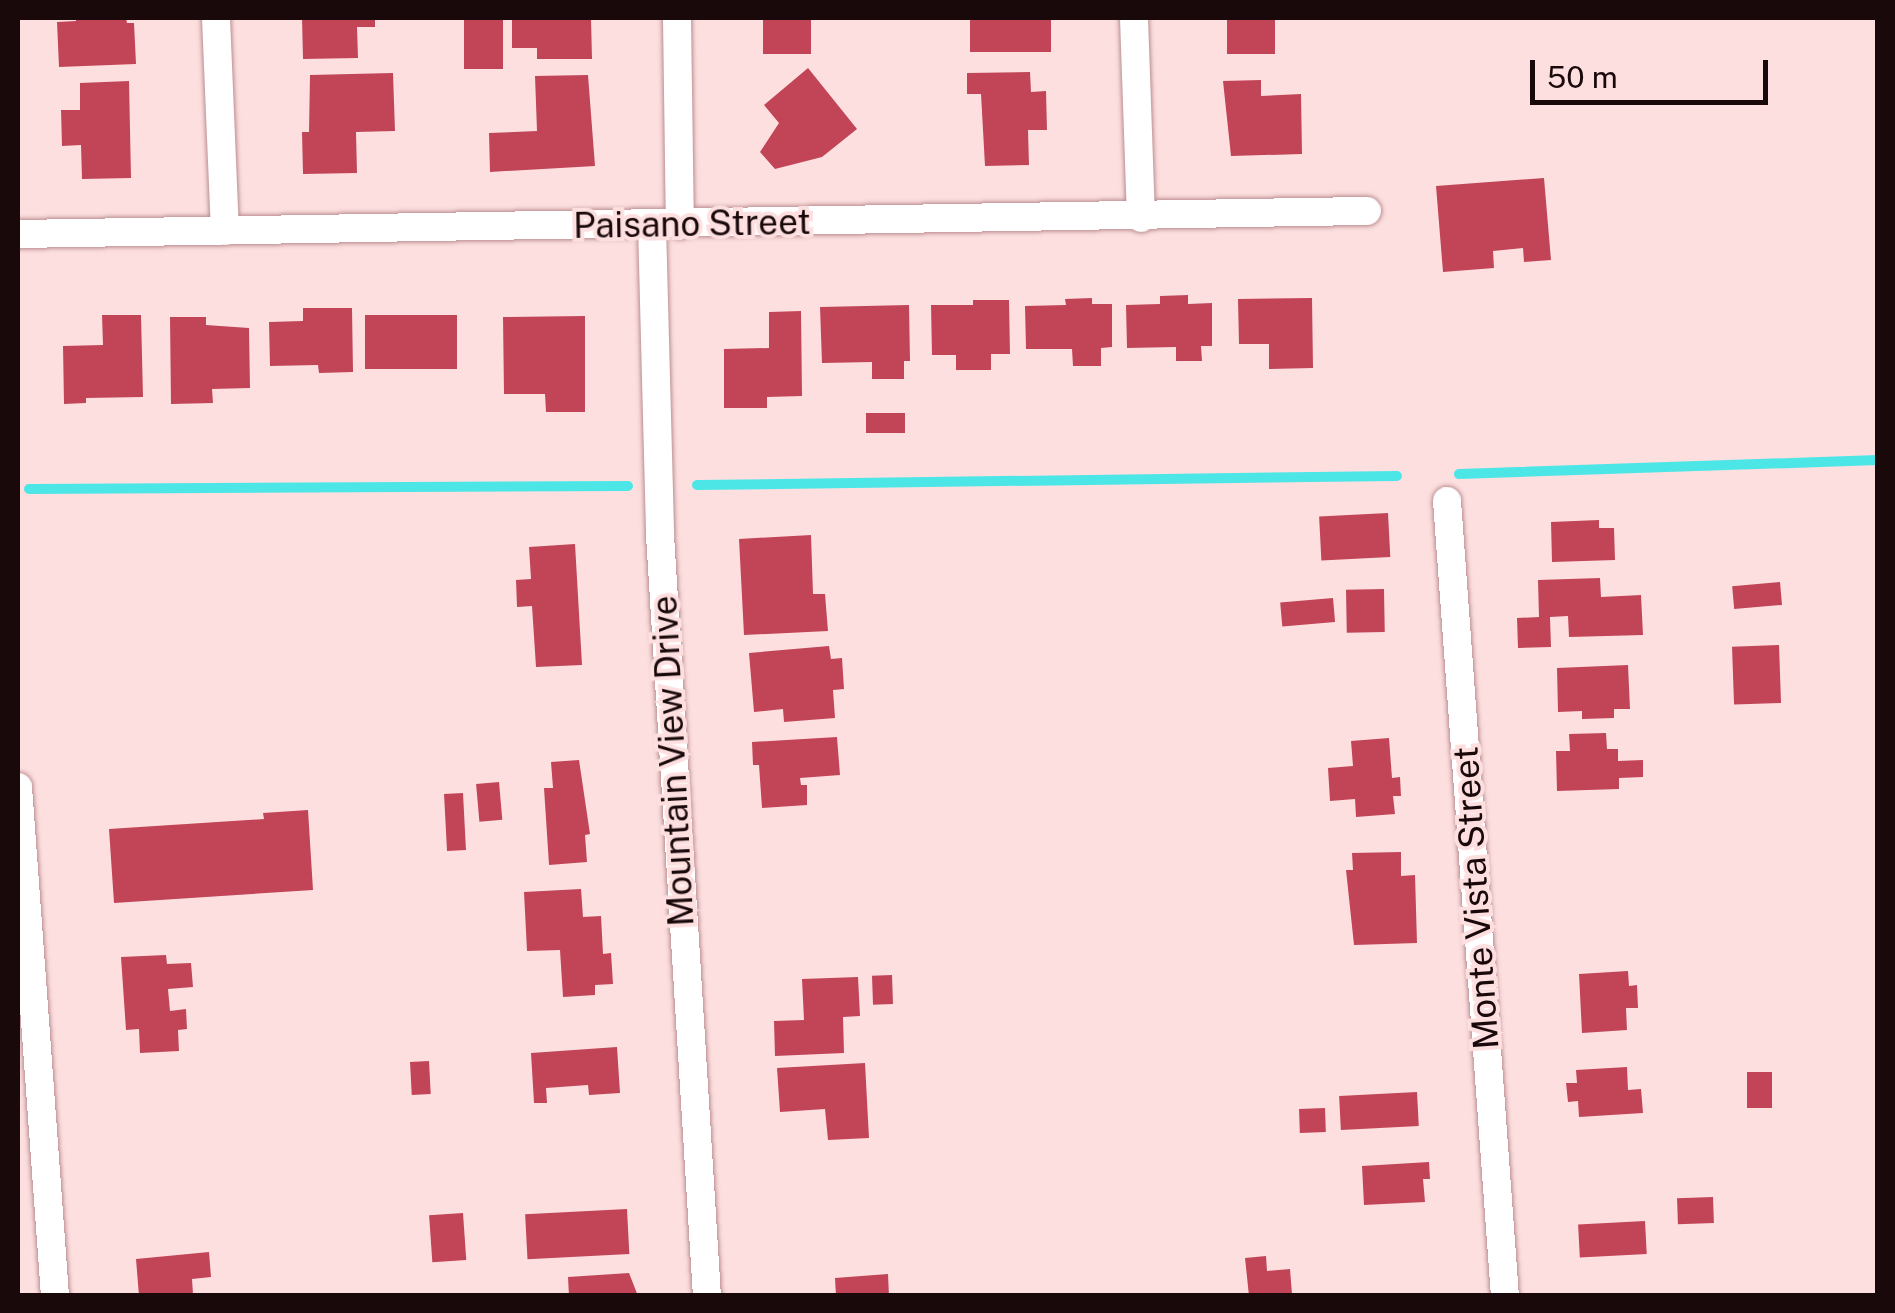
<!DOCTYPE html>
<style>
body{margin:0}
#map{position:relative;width:1895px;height:1313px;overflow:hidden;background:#fddfe0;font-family:"Public Sans",sans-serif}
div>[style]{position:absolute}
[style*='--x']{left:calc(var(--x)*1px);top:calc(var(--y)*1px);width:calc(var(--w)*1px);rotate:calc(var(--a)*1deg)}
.stream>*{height:10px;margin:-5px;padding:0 5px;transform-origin:5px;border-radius:5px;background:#4de6e7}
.building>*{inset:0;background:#c14557;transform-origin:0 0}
.roads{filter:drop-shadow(0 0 2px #bc8e90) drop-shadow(0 0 2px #bc8e90)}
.street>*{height:28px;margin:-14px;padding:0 14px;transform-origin:14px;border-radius:14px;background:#fff}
span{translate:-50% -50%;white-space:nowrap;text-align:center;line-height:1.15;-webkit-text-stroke:8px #fddfe0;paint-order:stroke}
.street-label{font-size:35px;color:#19090b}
.frame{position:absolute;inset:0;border:20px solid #19090b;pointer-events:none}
.scale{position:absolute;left:1530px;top:60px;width:238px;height:45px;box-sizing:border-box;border:5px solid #19090b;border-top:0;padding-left:12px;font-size:30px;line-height:35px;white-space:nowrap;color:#19090b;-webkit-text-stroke:8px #fddfe0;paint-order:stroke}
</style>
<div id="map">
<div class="stream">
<i style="--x:1459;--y:474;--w:419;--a:-1.9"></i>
<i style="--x:697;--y:485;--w:700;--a:-0.74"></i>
<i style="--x:29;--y:489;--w:599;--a:-0.29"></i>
</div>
<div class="building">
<i style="clip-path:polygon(76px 18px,126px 18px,127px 23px,134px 23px,136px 64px,59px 67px,57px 22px,76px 21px)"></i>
<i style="clip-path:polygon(302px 18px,375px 18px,375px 27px,357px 27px,358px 58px,303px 59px)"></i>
<i style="left:464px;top:18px;width:39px;height:51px"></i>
<i style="clip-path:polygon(512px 18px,591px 18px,592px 59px,537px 59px,537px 48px,512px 48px)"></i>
<i style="left:763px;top:18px;width:48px;height:36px"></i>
<i style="left:970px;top:18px;width:81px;height:34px"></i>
<i style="left:1227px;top:18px;width:48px;height:36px"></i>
<i style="clip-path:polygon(808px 68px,857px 129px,822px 157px,775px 169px,760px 152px,779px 123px,764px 105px)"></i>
<i style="clip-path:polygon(1030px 72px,1031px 92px,1046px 91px,1047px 130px,1028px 130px,1029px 165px,985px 166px,981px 94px,967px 94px,967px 73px)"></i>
<i style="clip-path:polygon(393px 73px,395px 131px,356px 132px,357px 173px,303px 174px,302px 132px,309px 132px,310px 75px)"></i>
<i style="clip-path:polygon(588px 75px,595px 166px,490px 172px,489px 133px,537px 131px,535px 76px)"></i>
<i style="clip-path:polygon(1261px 80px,1261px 96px,1301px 94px,1302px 154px,1231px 156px,1223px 81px)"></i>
<i style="clip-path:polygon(129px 81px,131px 178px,82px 179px,81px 145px,62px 146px,61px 110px,80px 110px,80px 83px)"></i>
<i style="clip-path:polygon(1544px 178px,1551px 260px,1524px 262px,1523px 248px,1493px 251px,1494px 268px,1443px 272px,1436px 186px)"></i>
<i style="clip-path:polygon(1188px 295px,1188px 304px,1212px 303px,1212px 346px,1201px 346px,1202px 361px,1176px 361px,1176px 347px,1127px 348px,1126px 305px,1160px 304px,1160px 296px)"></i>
<i style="clip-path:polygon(1092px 298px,1092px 304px,1112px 304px,1112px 347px,1101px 348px,1101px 366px,1073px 366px,1072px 349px,1026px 349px,1025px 306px,1066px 305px,1065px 299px)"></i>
<i style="clip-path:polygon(1312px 298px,1313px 368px,1269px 369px,1269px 344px,1239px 344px,1238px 299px)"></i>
<i style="clip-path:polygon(973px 300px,1009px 300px,1010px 354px,991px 354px,991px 370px,956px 370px,956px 355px,932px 355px,931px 305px,973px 305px)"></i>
<i style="clip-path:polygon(909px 305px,910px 361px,904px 361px,904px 379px,872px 379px,872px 362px,822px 363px,820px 307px)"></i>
<i style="clip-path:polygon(303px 308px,352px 308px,353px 372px,319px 373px,318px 365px,270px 366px,269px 322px,303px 321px)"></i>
<i style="clip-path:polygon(801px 311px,802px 396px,767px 397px,767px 408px,724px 408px,724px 349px,769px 348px,769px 312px)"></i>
<i style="clip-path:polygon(102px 315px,141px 315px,143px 397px,86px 398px,86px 403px,64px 404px,63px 346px,103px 345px)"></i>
<i style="left:457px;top:315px;width:54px;height:92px;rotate:90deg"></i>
<i style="clip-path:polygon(585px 316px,585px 412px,546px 412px,545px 394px,504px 394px,503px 317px)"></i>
<i style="clip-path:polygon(170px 317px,206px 317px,206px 325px,249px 328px,250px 388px,212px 389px,213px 403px,171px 404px)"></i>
<i style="left:905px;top:413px;width:20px;height:39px;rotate:90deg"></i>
<i style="left:1388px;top:513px;width:44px;height:69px;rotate:87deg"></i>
<i style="clip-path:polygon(1599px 520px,1599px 528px,1614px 528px,1615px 560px,1552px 562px,1551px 522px)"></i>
<i style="clip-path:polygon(811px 535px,813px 594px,825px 594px,828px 631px,744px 635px,739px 539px)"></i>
<i style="clip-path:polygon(575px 544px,582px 665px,536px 667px,532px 606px,517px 607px,516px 580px,531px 579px,529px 547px)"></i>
<i style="clip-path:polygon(1600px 578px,1601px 597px,1641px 595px,1643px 635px,1569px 637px,1568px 616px,1550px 617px,1551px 647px,1518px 648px,1517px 618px,1539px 617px,1538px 580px)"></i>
<i style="left:1780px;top:582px;width:23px;height:48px;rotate:85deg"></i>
<i style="left:1384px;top:589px;width:43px;height:38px;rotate:89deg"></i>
<i style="left:1333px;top:598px;width:24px;height:53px;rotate:85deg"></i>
<i style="left:1779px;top:645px;width:58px;height:47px;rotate:88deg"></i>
<i style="clip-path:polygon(829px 646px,831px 659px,842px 658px,844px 689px,833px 690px,835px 718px,784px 722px,783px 709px,754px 712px,749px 653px)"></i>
<i style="clip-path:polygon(1628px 665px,1630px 709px,1614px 709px,1614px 718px,1582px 719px,1582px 711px,1558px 712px,1557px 668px)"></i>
<i style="clip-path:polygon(1606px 733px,1607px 749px,1618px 749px,1618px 761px,1643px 760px,1643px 777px,1619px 778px,1619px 789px,1557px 791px,1556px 751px,1570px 751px,1569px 734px)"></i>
<i style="clip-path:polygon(837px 737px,840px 775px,800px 778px,801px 785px,807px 785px,807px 805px,762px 808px,759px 765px,753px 765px,752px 742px)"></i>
<i style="clip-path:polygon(1389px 738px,1392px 778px,1400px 777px,1401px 796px,1393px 796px,1395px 814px,1356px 817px,1355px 799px,1330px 801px,1328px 768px,1353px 766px,1351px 741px)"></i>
<i style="clip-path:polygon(579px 760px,590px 834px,585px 835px,587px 862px,549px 865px,544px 788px,553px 788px,551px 762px)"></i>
<i style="left:499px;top:782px;width:38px;height:23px;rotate:85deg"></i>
<i style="left:463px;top:793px;width:57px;height:19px;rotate:87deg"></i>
<i style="clip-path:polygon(308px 810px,313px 890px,114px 903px,109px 829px,264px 819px,263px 813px)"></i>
<i style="clip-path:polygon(1401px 852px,1401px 876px,1415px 875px,1417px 943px,1354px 945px,1346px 870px,1353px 870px,1352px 853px)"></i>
<i style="clip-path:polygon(581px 889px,583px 917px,601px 916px,603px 954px,611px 953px,613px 984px,595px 985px,595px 995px,563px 997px,560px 950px,527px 951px,524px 892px)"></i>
<i style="clip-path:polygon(166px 955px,167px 964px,191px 963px,193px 987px,168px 989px,170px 1011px,186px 1009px,187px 1029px,178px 1030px,179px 1051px,140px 1053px,139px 1029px,126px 1030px,121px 957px)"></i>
<i style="clip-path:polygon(1628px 971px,1629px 986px,1637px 985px,1638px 1008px,1626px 1008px,1627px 1030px,1582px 1033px,1579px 974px)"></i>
<i style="left:892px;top:975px;width:29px;height:20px;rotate:88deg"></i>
<i style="clip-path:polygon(858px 977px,860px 1016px,843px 1017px,844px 1053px,775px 1056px,774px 1021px,804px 1020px,802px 979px)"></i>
<i style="clip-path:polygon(617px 1047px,620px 1093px,589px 1095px,588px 1085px,546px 1088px,547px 1103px,534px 1103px,531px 1053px)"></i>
<i style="left:429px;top:1061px;width:33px;height:19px;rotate:87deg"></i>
<i style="clip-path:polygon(865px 1063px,869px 1138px,828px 1140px,825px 1109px,780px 1112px,777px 1068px)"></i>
<i style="clip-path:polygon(1627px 1067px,1628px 1090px,1641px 1089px,1643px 1113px,1579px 1117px,1578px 1101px,1568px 1102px,1566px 1083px,1577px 1083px,1576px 1070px)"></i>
<i style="left:1747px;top:1072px;width:25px;height:36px"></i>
<i style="left:1417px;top:1092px;width:34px;height:78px;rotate:87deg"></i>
<i style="left:1325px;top:1108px;width:24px;height:26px;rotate:88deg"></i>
<i style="clip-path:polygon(1429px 1162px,1430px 1179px,1423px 1179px,1425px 1202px,1364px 1205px,1362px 1166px)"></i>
<i style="left:1713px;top:1197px;width:26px;height:36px;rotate:88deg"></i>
<i style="left:627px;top:1209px;width:45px;height:102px;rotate:87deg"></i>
<i style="left:463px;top:1213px;width:47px;height:34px;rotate:86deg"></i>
<i style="left:1645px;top:1221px;width:33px;height:67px;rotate:87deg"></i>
<i style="clip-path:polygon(209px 1252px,211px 1277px,192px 1279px,193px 1294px,139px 1296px,136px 1259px)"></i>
<i style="clip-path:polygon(1266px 1256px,1267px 1271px,1290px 1269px,1292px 1294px,1249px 1296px,1245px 1258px)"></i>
<i style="clip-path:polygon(629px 1273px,638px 1296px,569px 1296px,568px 1277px)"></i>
<i style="clip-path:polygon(888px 1274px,889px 1296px,836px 1296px,835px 1278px)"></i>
</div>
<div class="roads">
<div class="street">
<i style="--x:216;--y:18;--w:213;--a:87.6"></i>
<i style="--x:677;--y:18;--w:207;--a:89.2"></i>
<i style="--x:1134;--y:18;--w:200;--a:88"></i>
<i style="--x:652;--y:225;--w:310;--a:88.5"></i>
<i style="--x:660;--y:535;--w:762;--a:86.47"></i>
<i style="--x:18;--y:234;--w:1349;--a:-0.98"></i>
<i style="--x:1447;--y:501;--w:797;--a:85.83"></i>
<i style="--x:18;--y:787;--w:510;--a:85.84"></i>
</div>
</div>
<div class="street-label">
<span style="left:692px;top:224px;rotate:-1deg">Paisano Street</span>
<span style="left:673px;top:761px;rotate:-93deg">Mountain View Drive</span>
<span style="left:1476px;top:898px;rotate:-94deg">Monte Vista Street</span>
</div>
<div class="frame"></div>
<div class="scale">50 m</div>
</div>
